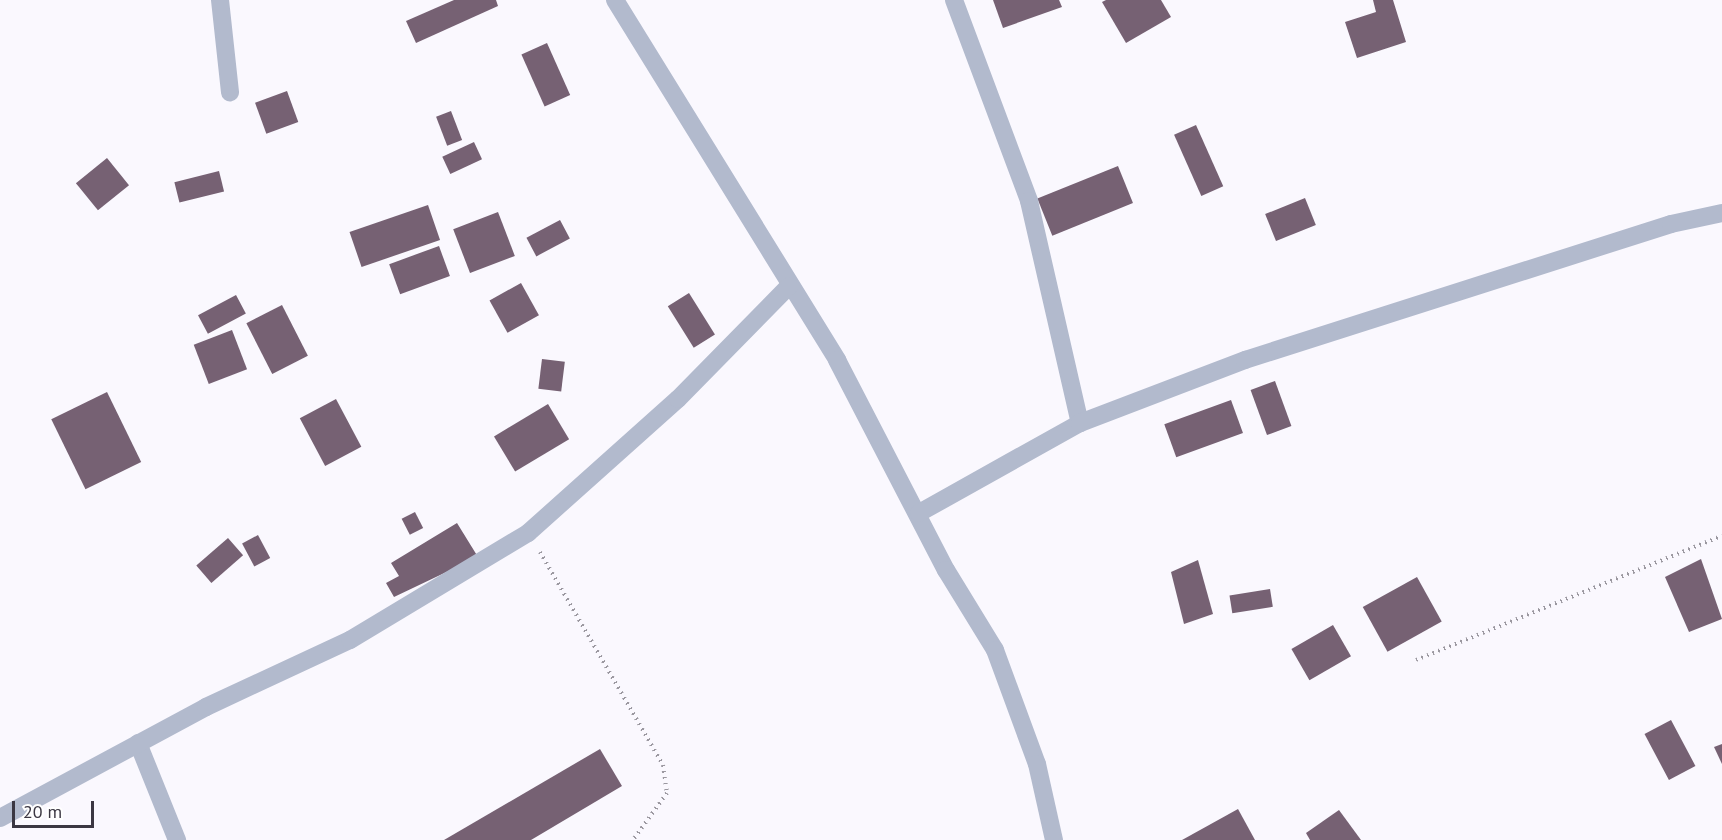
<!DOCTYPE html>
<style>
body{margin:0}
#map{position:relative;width:1722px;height:840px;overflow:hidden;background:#faf8fe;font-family:"PT Sans",sans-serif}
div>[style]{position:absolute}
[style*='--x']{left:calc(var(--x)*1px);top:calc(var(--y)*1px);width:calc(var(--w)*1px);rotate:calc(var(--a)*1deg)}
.building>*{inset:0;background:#766173;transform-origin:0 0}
.path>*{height:4px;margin-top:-2px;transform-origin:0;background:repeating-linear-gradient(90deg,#9b98a0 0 1.5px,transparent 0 6px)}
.minor>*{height:18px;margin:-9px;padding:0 9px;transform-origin:9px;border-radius:9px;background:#b2bacd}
span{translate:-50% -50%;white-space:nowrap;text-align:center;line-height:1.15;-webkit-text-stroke:6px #fff;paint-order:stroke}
.scale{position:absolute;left:12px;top:801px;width:82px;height:27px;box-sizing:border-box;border:3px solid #3b3742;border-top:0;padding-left:8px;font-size:18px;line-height:21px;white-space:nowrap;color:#3b3742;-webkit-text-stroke:4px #fff;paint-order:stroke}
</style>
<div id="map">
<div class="building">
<i style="clip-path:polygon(454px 0,496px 0,498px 6px,416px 43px,406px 21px)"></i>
<i style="clip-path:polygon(993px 0,1059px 0,1062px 7px,1003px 28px)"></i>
<i style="clip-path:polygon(1106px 0,1161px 0,1171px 17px,1126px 43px,1102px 2px)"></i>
<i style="clip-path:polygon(1373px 0,1393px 0,1406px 42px,1357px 58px,1345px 22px,1376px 12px)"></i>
<i style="left:547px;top:43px;width:57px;height:28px;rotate:66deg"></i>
<i style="left:287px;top:91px;width:33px;height:34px;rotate:70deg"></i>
<i style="left:451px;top:111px;width:31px;height:16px;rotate:69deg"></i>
<i style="left:1196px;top:125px;width:67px;height:24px;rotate:66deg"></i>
<i style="left:474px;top:142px;width:19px;height:35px;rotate:65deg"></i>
<i style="left:107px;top:158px;width:35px;height:40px;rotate:51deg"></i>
<i style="left:1118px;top:166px;width:40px;height:87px;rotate:68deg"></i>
<i style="left:219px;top:171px;width:21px;height:46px;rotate:76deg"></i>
<i style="left:1305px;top:198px;width:29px;height:43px;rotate:68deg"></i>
<i style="left:428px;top:205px;width:37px;height:83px;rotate:71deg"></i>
<i style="left:498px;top:212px;width:47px;height:48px;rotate:69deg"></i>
<i style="left:560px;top:220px;width:21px;height:38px;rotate:62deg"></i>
<i style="left:439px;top:246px;width:32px;height:53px;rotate:70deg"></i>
<i style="left:521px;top:283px;width:37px;height:36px;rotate:61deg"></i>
<i style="left:689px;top:293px;width:49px;height:25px;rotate:58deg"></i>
<i style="left:236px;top:295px;width:21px;height:43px;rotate:62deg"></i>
<i style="left:282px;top:305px;width:57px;height:40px;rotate:63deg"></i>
<i style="left:232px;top:330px;width:42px;height:41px;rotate:69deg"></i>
<i style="left:542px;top:359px;width:23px;height:30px;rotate:7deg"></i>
<i style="left:1275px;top:381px;width:48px;height:26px;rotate:70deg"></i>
<i style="left:107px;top:392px;width:78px;height:62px;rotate:64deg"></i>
<i style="left:336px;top:399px;width:54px;height:41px;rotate:62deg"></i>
<i style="left:1231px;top:400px;width:35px;height:71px;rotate:70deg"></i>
<i style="left:548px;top:404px;width:41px;height:63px;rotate:59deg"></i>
<i style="left:415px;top:512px;width:18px;height:15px;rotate:63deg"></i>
<i style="clip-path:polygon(457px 523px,478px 557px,394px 597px,386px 583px,399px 576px,391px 563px)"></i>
<i style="left:258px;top:535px;width:26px;height:18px;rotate:62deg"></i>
<i style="left:228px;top:538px;width:23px;height:42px;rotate:49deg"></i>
<i style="clip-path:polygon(1701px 559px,1722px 619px,1689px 632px,1665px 577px)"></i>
<i style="clip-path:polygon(1198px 560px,1213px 614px,1184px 624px,1171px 572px)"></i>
<i style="left:1417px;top:577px;width:51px;height:62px;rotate:61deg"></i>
<i style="left:1270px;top:589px;width:18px;height:41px;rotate:81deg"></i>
<i style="left:1333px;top:625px;width:36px;height:48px;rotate:60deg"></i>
<i style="left:1671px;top:720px;width:52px;height:30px;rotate:62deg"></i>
<i style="clip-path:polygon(1722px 744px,1722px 764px,1714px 747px)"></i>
<i style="clip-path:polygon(600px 749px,622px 786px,531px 840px,444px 840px)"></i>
<i style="clip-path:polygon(1238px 809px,1255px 840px,1182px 840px)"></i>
<i style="clip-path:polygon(1339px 810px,1361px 840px,1310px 840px,1306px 833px)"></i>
</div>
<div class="path">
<i style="--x:540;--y:552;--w:246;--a:60"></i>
<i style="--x:663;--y:765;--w:28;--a:82"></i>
<i style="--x:667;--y:793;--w:58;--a:125.9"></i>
<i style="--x:1416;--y:660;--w:330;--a:-22.1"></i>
</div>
<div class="minor">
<i style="--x:220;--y:0;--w:93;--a:83.8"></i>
<i style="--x:615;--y:0;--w:423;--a:58.3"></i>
<i style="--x:837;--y:360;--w:237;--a:62.6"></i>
<i style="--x:946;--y:570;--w:94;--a:58.5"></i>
<i style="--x:995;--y:650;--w:121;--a:69.8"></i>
<i style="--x:1037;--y:764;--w:78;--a:77.4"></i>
<i style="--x:954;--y:0;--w:215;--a:69.5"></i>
<i style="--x:1029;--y:201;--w:228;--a:77.1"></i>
<i style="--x:919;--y:513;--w:184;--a:-29.2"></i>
<i style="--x:1080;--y:423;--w:177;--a:-20.9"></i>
<i style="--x:1245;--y:360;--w:447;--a:-17.7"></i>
<i style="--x:1671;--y:224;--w:52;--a:-12.2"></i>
<i style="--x:138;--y:743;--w:105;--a:68.1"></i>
<i style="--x:0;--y:818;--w:234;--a:-28.3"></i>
<i style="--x:206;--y:707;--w:159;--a:-25"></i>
<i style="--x:350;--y:640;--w:208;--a:-31"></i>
<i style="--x:528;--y:533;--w:201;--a:-41.8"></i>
<i style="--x:678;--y:399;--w:158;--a:-45.5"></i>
</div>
<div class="scale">20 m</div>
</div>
